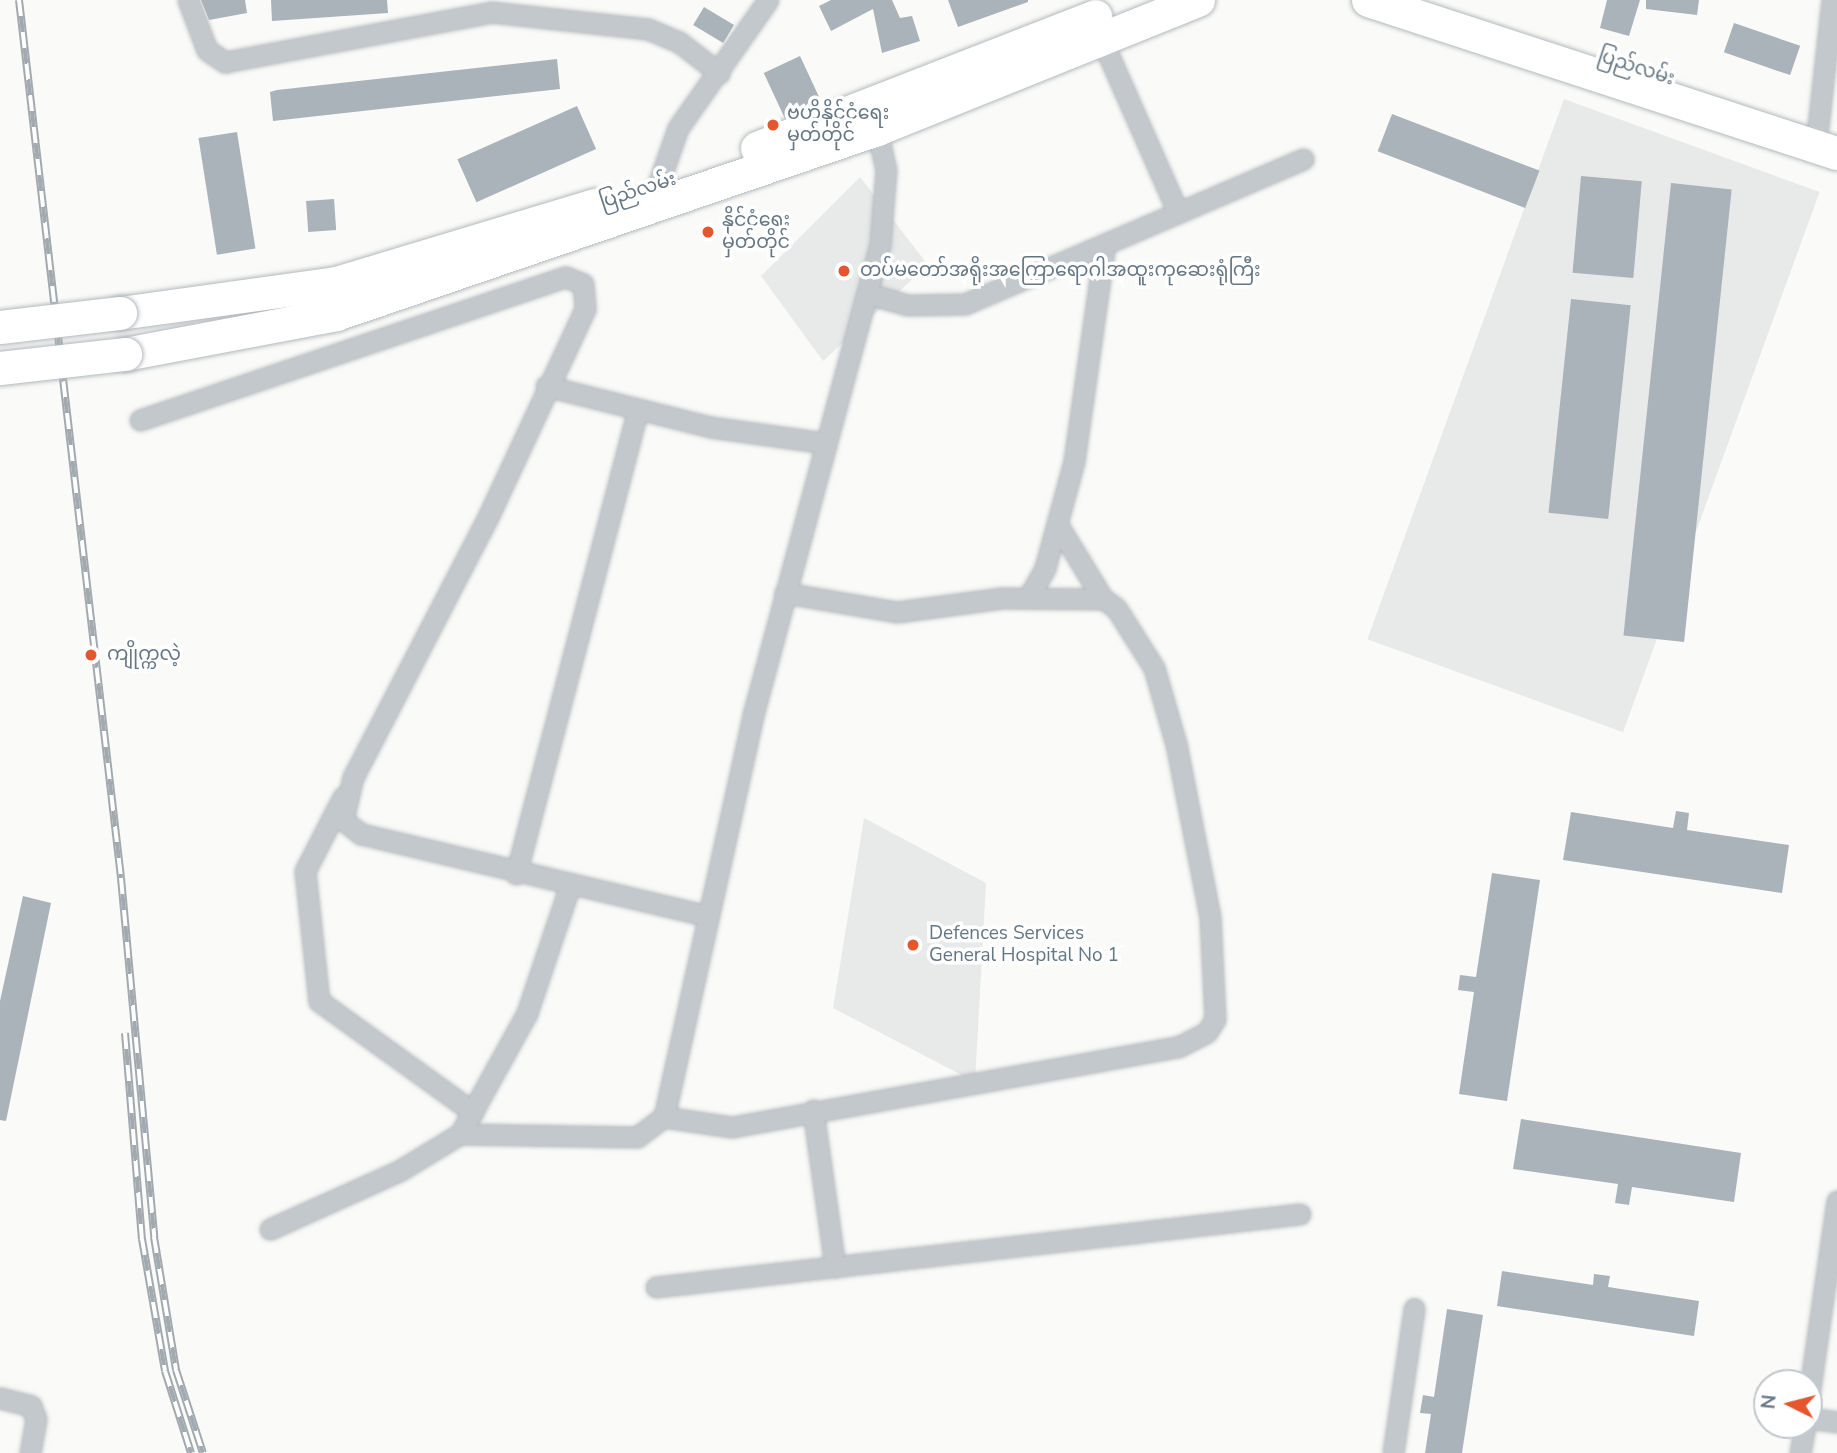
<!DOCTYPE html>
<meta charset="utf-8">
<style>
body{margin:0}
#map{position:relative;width:1837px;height:1453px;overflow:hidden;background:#fafaf8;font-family:"Nunito Sans","Noto Sans Myanmar",sans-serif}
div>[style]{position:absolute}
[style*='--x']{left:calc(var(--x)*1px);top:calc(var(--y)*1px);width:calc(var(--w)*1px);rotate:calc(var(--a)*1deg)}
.built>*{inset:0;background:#e8e9e9;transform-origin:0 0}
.building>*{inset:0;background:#aab3b9;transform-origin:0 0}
.roads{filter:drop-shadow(0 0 2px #b4b9bd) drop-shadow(0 0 2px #b4b9bd)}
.minor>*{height:19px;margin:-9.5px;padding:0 9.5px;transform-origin:9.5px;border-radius:9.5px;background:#c3c8cc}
.trunk>*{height:33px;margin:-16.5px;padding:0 16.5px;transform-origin:16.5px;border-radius:16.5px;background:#fff}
.rail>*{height:8px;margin-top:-4px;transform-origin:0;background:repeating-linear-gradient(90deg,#fff 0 16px,#a2aab0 0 32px);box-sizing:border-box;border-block:2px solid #a2aab0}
.bridges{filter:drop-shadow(0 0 2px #b4b9bd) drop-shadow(0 0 2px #b4b9bd)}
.trunk-bridge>*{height:33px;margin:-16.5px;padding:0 16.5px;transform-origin:16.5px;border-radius:16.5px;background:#fff}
.dots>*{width:19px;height:19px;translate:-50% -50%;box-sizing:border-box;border:4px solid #fff;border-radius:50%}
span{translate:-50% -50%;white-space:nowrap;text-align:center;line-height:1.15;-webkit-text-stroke:7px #fff;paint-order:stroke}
.street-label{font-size:19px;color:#657683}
.poi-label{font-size:19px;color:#657683}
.left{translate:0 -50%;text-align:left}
.north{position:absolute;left:1753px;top:1369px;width:70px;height:70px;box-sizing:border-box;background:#fff;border:2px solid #c1c8cd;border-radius:50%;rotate:276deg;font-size:19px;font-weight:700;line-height:28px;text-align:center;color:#657683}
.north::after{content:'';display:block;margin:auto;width:24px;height:32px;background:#e4572e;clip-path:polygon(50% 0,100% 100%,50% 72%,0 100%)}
</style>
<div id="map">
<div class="built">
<i style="left:1564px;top:99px;width:272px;height:575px;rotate:20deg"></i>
<i style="clip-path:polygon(860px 177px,928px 265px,823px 361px,761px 276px)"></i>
<i style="clip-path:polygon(864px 818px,986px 883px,975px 1082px,833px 1008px)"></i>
</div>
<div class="building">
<i style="clip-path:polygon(201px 0,245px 0,247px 13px,209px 20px)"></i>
<i style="clip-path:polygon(271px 0,387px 0,388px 13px,272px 21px)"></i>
<i style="clip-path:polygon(831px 0,892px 0,900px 18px,912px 16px,920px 41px,882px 53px,873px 9px,831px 31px,819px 6px)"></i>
<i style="clip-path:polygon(948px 0,1028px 0,1028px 2px,958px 27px)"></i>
<i style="clip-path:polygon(1607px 0,1640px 0,1629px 36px,1600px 28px)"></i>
<i style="clip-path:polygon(1646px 0,1699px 0,1697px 15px,1646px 9px)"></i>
<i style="left:704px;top:7px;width:35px;height:21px;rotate:31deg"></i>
<i style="left:1734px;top:23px;width:70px;height:31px;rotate:19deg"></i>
<i style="left:800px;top:56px;width:51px;height:40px;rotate:65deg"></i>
<i style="clip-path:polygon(557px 59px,560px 89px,273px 121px,270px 92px,277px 90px)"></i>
<i style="left:577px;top:106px;width:47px;height:131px;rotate:66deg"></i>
<i style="left:1392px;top:114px;width:158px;height:40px;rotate:21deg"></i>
<i style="left:237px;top:132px;width:118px;height:39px;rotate:81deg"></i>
<i style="left:1581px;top:176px;width:61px;height:97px;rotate:5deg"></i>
<i style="left:1671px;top:183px;width:61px;height:455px;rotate:6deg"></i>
<i style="left:334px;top:199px;width:31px;height:28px;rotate:86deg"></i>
<i style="left:1571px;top:299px;width:60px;height:215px;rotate:6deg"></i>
<i style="clip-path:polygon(1676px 811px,1689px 813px,1687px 830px,1789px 845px,1782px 893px,1563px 860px,1571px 812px,1673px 828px)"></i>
<i style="clip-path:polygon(1492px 873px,1540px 880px,1507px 1101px,1459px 1094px,1474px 992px,1458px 990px,1460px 975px,1476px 977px)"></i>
<i style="clip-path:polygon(23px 896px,51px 903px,6px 1121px,0 1120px,0 1001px)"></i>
<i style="clip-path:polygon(1521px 1119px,1741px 1153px,1734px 1202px,1632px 1187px,1629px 1205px,1615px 1203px,1618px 1184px,1513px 1169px)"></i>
<i style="clip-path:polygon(1502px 1271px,1593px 1285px,1594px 1274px,1610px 1276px,1608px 1287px,1699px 1301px,1694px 1336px,1497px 1306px)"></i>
<i style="clip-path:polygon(1447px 1309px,1483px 1315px,1462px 1453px,1425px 1453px,1431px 1414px,1420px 1413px,1423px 1395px,1434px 1397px)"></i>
</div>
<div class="roads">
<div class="minor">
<i style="--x:188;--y:0;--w:53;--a:69.2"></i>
<i style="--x:207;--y:50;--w:22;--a:34"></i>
<i style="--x:225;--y:62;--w:271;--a:-10.6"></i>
<i style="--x:491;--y:12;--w:158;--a:6.2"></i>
<i style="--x:648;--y:29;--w:34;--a:23"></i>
<i style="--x:679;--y:42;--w:51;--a:37.8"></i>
<i style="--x:1101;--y:38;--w:188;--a:66.2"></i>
<i style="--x:1818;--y:127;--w:128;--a:-83.7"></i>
<i style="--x:666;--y:203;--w:20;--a:-114"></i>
<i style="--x:658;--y:185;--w:60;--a:-70.7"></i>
<i style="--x:678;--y:128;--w:156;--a:-54.9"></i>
<i style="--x:868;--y:294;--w:41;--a:15.4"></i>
<i style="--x:908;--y:305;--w:57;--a:-1"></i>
<i style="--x:965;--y:304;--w:368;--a:-23.2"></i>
<i style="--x:546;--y:386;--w:169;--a:14"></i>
<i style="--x:710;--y:427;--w:117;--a:7.9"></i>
<i style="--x:140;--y:420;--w:449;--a:-18.6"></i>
<i style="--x:566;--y:277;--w:18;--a:22"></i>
<i style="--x:583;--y:284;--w:25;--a:85"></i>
<i style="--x:585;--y:309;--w:227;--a:115"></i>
<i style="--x:489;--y:515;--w:295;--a:117.4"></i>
<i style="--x:353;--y:777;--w:44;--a:103.1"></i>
<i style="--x:343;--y:820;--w:23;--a:38"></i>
<i style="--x:361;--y:834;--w:357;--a:13.3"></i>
<i style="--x:1059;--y:527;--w:84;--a:58.6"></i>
<i style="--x:1028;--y:598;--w:34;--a:-60"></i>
<i style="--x:1045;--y:568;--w:111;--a:-74.8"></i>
<i style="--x:1074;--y:461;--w:219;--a:-81.9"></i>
<i style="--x:343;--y:797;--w:83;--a:117.2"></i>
<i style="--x:305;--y:871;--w:131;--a:83.9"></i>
<i style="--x:319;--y:1001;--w:190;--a:35.8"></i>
<i style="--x:516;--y:874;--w:477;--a:-75.3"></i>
<i style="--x:813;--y:1110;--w:159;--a:82"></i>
<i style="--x:664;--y:1117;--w:69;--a:8.4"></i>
<i style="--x:732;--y:1127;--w:455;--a:-10.2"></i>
<i style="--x:1180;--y:1046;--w:30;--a:-27"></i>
<i style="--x:1207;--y:1032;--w:15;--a:-58"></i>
<i style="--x:1215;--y:1019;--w:102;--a:-92.8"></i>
<i style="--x:1210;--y:917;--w:176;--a:-101.1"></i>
<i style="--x:1176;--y:744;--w:79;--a:-106.1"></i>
<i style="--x:1154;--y:668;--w:71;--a:-122.3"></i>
<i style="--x:1116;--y:608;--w:16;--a:-145"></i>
<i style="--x:1103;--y:599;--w:101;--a:-179.4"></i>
<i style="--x:1002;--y:598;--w:106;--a:172.4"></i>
<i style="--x:897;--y:612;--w:114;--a:-170.4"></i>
<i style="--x:460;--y:1134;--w:177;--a:1"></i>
<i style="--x:637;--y:1137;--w:34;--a:-37"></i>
<i style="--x:664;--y:1117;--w:412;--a:-77.5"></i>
<i style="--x:753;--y:715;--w:488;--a:-74.9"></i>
<i style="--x:880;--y:244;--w:74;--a:-85.4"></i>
<i style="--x:886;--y:170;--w:49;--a:-102.9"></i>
<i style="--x:270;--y:1229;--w:141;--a:-24.2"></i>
<i style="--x:399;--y:1171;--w:71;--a:-31.2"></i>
<i style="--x:460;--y:1134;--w:138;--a:-61"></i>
<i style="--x:527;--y:1013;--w:135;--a:-71.4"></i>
<i style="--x:656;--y:1287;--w:648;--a:-6.47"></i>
<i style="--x:1809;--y:1395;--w:196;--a:-81.8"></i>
<i style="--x:0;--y:1398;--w:32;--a:14"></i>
<i style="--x:31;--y:1406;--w:14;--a:69"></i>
<i style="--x:36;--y:1419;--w:35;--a:100"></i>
<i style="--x:1809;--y:1418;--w:28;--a:8"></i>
<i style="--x:1393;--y:1453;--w:146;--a:-81.7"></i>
<i style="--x:1800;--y:1453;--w:28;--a:-80"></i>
</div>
<div class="trunk">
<i style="--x:1368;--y:0;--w:493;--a:18.1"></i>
<i style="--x:757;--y:148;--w:363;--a:-21.3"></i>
<i style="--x:120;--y:313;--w:218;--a:-7.9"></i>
<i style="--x:336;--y:283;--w:270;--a:-16.8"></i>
<i style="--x:125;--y:354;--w:215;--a:-10.7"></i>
<i style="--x:336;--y:314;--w:572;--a:-18.88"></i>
<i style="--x:877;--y:129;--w:346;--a:-21.9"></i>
</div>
</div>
<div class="rail">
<i style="--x:19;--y:0;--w:884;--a:83.37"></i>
<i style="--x:121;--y:878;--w:361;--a:84.7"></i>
<i style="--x:154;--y:1237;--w:135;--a:80.6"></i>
<i style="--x:176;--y:1370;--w:87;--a:72"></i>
<i style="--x:125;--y:1033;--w:207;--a:85.3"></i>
<i style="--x:142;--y:1239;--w:134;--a:80.1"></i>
<i style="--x:165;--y:1371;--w:86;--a:72.4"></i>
</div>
<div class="bridges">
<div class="trunk-bridge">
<i style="--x:0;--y:327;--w:121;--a:-6.7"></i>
<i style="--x:0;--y:368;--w:126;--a:-6.4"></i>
</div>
</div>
<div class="dots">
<i style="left:773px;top:125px;background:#e4572e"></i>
<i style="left:708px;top:232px;background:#e4572e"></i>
<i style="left:844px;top:271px;background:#e4572e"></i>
<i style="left:91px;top:655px;background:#e4572e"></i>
<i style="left:913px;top:945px;background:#e4572e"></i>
</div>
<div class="street-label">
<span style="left:1636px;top:68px;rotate:18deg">ပြည်လမ်း</span>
<span style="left:638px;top:191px;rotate:-18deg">ပြည်လမ်း</span>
</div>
<div class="poi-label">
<span class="left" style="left:787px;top:125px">ဗဟိုနိုင်ငံရေး<br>မှတ်တိုင်</span>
<span class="left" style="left:722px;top:232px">နိုင်ငံရေး<br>မှတ်တိုင်</span>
<span class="left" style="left:860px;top:271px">တပ်မတော်အရိုးအကြောရောဂါအထူးကုဆေးရုံကြီး</span>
<span class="left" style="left:107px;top:655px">ကျိုက္ကလဲ့</span>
<span class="left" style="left:929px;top:945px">Defences Services<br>General Hospital No 1</span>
</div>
<div class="north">N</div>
</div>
